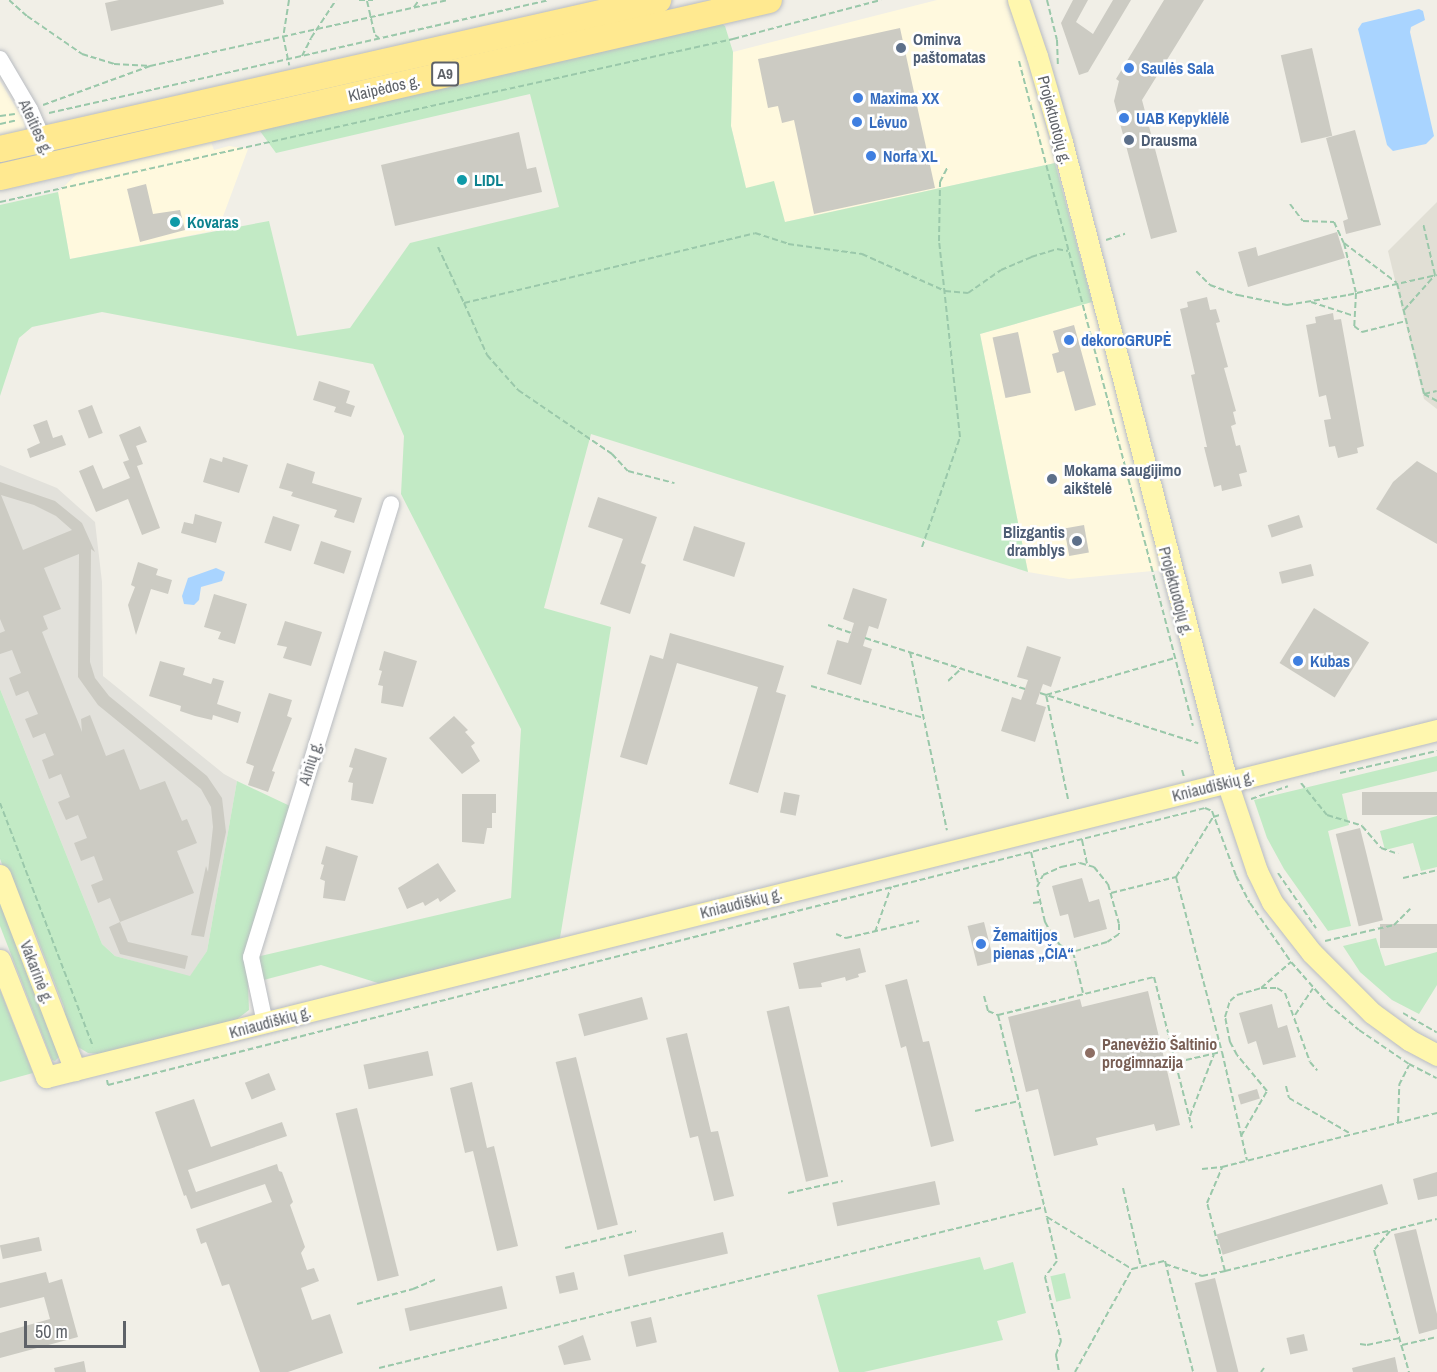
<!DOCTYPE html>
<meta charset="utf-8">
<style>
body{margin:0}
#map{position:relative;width:1437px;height:1372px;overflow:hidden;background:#f1efe7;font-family:"Archivo Narrow",sans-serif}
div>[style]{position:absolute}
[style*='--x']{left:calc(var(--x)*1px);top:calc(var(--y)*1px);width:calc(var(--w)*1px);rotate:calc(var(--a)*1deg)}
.commercial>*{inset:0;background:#fff9de}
.industrial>*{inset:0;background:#e2e1db}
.education>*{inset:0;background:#e1dfd5}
.green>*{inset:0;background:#c2eac5;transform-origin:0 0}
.water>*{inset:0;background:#a9d4ff}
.building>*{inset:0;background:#cccbc3;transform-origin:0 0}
.path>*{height:2px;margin-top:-1px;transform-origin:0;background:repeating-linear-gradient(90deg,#9ac8aa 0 6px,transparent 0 9px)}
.roads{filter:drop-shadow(0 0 2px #b9bcc1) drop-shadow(0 0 2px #b9bcc1)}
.minor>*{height:16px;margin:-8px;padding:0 8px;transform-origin:8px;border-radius:8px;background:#fff}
.major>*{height:21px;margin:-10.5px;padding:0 10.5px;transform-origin:10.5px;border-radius:10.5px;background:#fff7ae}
.highway>*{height:26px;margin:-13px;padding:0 13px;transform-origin:13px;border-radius:13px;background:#ffe990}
.dots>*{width:16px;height:16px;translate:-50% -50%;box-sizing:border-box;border:3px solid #fff;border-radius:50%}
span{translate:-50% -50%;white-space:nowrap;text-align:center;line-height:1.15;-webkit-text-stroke:5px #fff;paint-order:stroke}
.shield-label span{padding:2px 4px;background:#fff;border:2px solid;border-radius:4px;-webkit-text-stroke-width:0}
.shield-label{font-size:15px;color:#5e6268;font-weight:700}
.service-label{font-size:16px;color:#4e5e75;font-weight:700}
.left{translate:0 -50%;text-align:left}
.right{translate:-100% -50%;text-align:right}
.shop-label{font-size:16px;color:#366cbe;font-weight:700}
.street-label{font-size:16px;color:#5e6268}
.culture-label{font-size:16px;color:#0d838f;font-weight:700}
.education-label{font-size:16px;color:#785e54;font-weight:700}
.scale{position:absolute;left:24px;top:1321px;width:102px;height:27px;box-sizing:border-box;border:3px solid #5e6268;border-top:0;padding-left:8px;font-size:18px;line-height:21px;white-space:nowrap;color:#5e6268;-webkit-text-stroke:4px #fff;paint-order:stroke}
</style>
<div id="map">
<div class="commercial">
<i style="clip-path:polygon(937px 0,1014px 0,1055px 163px,785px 222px,746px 188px,731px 126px,733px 52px)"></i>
<i style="clip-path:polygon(0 81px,24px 121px,25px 129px,24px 135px,0 142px)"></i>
<i style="clip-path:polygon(211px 142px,214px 150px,229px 146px,248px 149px,218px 230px,70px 259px,58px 192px,76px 175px)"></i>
<i style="clip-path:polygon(1092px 302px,1163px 570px,1069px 579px,1028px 572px,980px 334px)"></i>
</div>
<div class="industrial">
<i style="clip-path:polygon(0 465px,57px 488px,95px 522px,102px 582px,103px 676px,224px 774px,237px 781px,207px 951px,190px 977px,115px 956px,102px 944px,0 689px)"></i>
</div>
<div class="education">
<i style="clip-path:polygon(1437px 202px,1437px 409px,1424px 399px,1388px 251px)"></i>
</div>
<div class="green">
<i style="clip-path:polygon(716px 20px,725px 26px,733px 52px,731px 126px,746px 188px,774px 181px,785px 222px,1055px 163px,1092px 302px,980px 334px,1028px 572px,591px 434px,544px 608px,611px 627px,560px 938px,381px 984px,321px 965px,248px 984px,249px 1010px,236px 1020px,101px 1054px,88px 1053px,73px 1044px,66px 1033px,64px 1007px,33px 927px,15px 898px,0 859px,0 689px,102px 944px,115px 956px,190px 976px,207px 951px,237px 781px,290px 806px,243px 960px,511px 898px,521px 729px,401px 494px,404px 436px,373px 364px,102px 312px,32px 327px,19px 338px,0 396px,0 205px,58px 192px,70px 259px,269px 221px,297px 336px,350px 328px,410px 243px,559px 207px,530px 94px,276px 153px,260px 131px,276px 123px)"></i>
<i style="clip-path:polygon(1437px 756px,1437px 771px,1342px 794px,1349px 825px,1328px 831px,1351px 926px,1328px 931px,1284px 869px,1267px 838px,1254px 800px)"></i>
<i style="clip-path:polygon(1437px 816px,1437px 867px,1421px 871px,1413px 843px,1385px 850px,1380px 831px)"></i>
<i style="clip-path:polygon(0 898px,60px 1056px,55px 1061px,52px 1060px,0 926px)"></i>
<i style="clip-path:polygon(1376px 938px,1385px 966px,1437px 952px,1437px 985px,1419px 1014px,1392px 1000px,1360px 972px,1343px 946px)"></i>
<i style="clip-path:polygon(0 990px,33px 1073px,0 1082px)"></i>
<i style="clip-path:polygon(980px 1257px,984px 1270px,1013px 1262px,1026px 1313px,997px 1321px,1003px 1340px,864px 1372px,839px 1372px,817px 1295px)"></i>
<i style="left:1065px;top:1273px;width:26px;height:15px;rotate:77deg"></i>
</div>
<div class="water">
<i style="clip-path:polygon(1419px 9px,1423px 11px,1425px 20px,1411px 27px,1410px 32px,1434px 136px,1426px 144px,1393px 151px,1387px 145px,1358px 29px,1362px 23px)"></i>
<i style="clip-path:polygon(216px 568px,225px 572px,222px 581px,201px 587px,199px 600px,194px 605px,184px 604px,182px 596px,188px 578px)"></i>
</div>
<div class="building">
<i style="clip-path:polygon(119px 0,223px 0,224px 4px,111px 31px,105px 3px)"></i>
<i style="clip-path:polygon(1073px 0,1088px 0,1076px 22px,1093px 34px,1113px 0,1131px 0,1088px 72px,1079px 75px,1061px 23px)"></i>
<i style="clip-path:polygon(1164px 0,1204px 0,1142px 100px,1177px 232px,1151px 239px,1114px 101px,1119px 81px,1116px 79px)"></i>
<i style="clip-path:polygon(900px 28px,935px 188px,814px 214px,794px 120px,782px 123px,778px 106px,768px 108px,758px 59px)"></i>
<i style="left:1312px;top:48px;width:90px;height:32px;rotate:77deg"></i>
<i style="clip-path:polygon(1355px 130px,1381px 225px,1346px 234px,1343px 221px,1348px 219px,1326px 138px)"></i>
<i style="clip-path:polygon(519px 132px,527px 169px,536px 167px,542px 192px,395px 226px,381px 165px)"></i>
<i style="clip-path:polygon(146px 184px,153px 214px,180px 210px,185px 230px,140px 242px,127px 189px)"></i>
<i style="clip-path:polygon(1337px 232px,1345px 258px,1248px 287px,1238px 252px,1256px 247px,1258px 256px)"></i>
<i style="clip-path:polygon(1207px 297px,1210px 310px,1216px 309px,1220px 322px,1216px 323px,1228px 367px,1224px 368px,1236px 411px,1233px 412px,1236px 424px,1231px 426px,1236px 446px,1240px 445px,1247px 472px,1239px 474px,1242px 486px,1222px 491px,1221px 485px,1214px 487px,1204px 447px,1207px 447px,1191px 375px,1195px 374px,1180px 309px,1188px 307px,1187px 302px)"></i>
<i style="clip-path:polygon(1333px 313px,1334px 320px,1341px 319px,1364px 446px,1357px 448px,1358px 453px,1338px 458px,1335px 446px,1329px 447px,1324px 420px,1331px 419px,1326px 395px,1319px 397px,1306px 325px,1316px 323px,1315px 317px)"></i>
<i style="clip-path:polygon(1074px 325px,1096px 405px,1075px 411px,1064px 371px,1057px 373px,1052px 354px,1059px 352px,1053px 331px)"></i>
<i style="left:1018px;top:332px;width:62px;height:26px;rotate:78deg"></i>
<i style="clip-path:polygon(319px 381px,350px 391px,346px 403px,355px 406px,351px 417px,334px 412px,336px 407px,313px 400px)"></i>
<i style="left:92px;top:405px;width:30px;height:15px;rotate:69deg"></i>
<i style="clip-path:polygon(47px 420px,53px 438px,62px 435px,66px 445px,30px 458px,27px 449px,40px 443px,33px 425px)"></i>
<i style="clip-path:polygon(140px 426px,147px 442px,136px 446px,143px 464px,137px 466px,160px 528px,142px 535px,128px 499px,96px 512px,79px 471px,93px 465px,103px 489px,130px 478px,123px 462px,129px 460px,119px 435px)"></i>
<i style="clip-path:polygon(223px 457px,248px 465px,239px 493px,203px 482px,210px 458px,222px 462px)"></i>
<i style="clip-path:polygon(1417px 461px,1437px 473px,1437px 544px,1376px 509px,1393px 482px)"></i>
<i style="clip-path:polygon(287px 463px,315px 472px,312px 483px,362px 498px,354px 523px,334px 517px,337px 510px,291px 496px,293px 492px,279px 488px)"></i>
<i style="clip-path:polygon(evenodd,0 482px,55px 501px,82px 523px,95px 552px,91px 549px,90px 662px,95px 678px,109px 696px,207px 776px,222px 798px,226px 832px,204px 937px,191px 935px,206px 866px,208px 872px,213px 827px,211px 807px,201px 789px,98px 705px,78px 677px,79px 554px,44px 568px,61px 609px,43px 616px,48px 629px,42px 632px,82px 732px,81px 719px,90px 715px,106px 756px,124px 749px,140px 790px,165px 781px,182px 821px,187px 819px,197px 843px,177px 851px,194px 893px,120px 922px,110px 898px,98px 903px,91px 885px,103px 880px,94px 856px,81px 861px,74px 843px,87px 838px,78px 815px,66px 820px,58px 802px,70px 797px,61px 774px,49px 779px,42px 760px,54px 755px,45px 733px,33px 738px,25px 719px,38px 714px,28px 691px,16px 696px,9px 678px,21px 673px,12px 650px,0 654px,0 633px,5px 631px,0 619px,0 482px,1px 495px,34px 505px,56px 516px,72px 530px,23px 550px,1px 495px)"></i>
<i style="clip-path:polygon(598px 497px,657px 517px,641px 563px,646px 565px,630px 614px,600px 604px,623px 539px,588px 527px)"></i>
<i style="clip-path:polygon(195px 514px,222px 522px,216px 543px,181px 533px,184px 522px,193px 524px)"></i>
<i style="left:1299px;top:515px;width:13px;height:33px;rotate:72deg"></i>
<i style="left:273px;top:516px;width:28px;height:28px;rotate:18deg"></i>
<i style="left:1084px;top:525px;width:28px;height:20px;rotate:80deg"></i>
<i style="left:694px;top:526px;width:54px;height:36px;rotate:18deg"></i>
<i style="left:321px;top:541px;width:32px;height:24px;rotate:18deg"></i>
<i style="clip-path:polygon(138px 562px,158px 569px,156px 575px,172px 580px,168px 594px,151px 589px,136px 635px,128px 605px,135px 587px,131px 585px)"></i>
<i style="left:1311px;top:564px;width:12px;height:33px;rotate:76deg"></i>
<i style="clip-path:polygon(853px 588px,887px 599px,878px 629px,869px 626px,863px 646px,872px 649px,861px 685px,827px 674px,837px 640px,848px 643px,854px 623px,843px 619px)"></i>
<i style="clip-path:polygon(214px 594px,247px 604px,235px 644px,218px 639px,221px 632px,204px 627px)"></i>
<i style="left:1314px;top:608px;width:65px;height:65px;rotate:32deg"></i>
<i style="clip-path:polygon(285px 621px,322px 632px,311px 666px,283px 658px,287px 647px,277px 645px)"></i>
<i style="clip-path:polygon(670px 633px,784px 666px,776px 692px,786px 695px,758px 793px,729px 784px,758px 687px,677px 663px,647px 765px,620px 757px,650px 655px,663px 659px)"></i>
<i style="clip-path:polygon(1027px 646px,1061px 657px,1051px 687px,1043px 684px,1036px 704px,1046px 707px,1035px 742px,1001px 731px,1012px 697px,1021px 700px,1028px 680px,1017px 677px)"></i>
<i style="clip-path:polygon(384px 651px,417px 661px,403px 707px,381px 703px,383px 686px,378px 685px,382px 671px,379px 670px)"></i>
<i style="clip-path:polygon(160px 661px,185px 668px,183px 675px,211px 684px,213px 678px,224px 681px,217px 704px,241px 712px,238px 723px,213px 715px,212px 720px,195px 716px,180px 711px,181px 706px,149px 696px)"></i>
<i style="clip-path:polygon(269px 693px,292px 700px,287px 716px,292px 718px,272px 771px,275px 772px,268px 792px,248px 785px,254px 766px,246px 763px)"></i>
<i style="clip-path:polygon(454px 716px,468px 730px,465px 732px,475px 743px,471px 746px,480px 761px,462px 774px,429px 738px)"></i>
<i style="clip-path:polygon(355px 748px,387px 758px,373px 804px,351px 800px,353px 783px,348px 782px,353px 768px,349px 767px)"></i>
<i style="left:784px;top:792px;width:16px;height:21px;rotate:11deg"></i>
<i style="left:1437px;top:792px;width:23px;height:75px;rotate:90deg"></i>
<i style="clip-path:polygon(462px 794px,496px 794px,496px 813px,492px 813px,492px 828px,487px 828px,484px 844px,462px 842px)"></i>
<i style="left:1360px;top:828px;width:95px;height:25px;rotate:76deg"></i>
<i style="clip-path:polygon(326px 846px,358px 856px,345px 901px,323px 898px,325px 881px,320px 879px,324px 865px,321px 864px)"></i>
<i style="clip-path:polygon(438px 863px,456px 891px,440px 902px,438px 898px,425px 906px,423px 902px,407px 909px,398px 888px)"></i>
<i style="clip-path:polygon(1082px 878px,1089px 902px,1099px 899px,1107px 929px,1074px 938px,1068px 914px,1060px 916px,1052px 886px)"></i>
<i style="clip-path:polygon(120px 922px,128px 942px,188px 956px,185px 969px,120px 954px,109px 927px)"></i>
<i style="left:984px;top:922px;width:41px;height:17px;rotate:76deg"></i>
<i style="left:1437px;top:924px;width:24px;height:57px;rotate:90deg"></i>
<i style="clip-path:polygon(860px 948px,866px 972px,858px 974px,859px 977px,846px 981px,845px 977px,821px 983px,822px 987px,799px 989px,793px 963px)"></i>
<i style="clip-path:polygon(907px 979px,923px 1042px,929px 1041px,954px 1141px,931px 1147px,906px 1046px,901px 1048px,885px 985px)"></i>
<i style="clip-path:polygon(1148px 991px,1180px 1125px,1156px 1131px,1154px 1124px,1096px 1138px,1098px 1145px,1054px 1156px,1038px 1089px,1026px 1092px,1008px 1017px,1080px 999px,1082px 1007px)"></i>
<i style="left:642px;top:997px;width:23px;height:66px;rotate:75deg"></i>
<i style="clip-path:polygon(1272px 1004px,1278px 1028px,1287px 1025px,1296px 1057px,1263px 1065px,1256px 1041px,1248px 1044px,1239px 1013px)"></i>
<i style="left:789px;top:1006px;width:175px;height:23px;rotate:77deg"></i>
<i style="clip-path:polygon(687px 1033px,711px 1132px,718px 1131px,734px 1196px,714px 1201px,698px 1136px,690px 1138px,666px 1038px)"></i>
<i style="left:428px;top:1051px;width:25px;height:66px;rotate:78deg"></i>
<i style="left:576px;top:1057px;width:173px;height:21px;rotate:76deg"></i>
<i style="left:269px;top:1073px;width:18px;height:26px;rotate:68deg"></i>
<i style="clip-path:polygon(472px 1082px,487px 1148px,494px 1146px,518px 1246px,497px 1251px,473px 1151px,465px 1153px,450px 1088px)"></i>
<i style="left:1257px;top:1089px;width:10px;height:20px;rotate:73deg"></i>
<i style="clip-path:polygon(194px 1099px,211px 1147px,282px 1122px,287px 1136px,188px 1170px,196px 1192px,277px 1164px,279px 1171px,282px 1172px,293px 1202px,290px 1205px,305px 1247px,301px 1253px,307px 1270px,314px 1268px,319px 1281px,301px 1288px,312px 1320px,330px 1314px,343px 1353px,288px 1372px,260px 1372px,229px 1284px,222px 1286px,206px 1242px,201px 1244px,196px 1229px,272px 1202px,265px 1184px,191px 1209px,186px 1195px,184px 1196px,155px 1112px)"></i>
<i style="left:357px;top:1108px;width:173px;height:22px;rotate:76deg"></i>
<i style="clip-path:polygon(1437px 1172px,1437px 1196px,1418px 1200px,1413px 1179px)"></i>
<i style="left:935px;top:1181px;width:24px;height:105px;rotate:78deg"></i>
<i style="left:1382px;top:1184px;width:21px;height:173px;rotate:73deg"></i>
<i style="clip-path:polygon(1416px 1229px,1437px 1314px,1437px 1329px,1419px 1334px,1394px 1234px)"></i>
<i style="left:723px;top:1232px;width:22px;height:102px;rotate:77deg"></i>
<i style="left:39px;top:1237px;width:14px;height:40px;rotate:78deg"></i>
<i style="clip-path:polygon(46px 1272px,49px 1283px,62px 1279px,78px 1337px,0 1358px,0 1333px,50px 1319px,44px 1297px,0 1308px,0 1283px)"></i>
<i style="left:574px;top:1272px;width:18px;height:19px;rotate:77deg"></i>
<i style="left:1215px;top:1278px;width:97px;height:21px;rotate:76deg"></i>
<i style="left:502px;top:1286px;width:23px;height:100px;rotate:77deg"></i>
<i style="left:651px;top:1317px;width:26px;height:21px;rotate:77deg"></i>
<i style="left:1304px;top:1334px;width:17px;height:18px;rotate:77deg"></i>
<i style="clip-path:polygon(583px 1335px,591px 1360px,564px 1365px,558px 1346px)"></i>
<i style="clip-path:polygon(1395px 1357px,1398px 1372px,1353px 1372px,1352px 1368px)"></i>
<i style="clip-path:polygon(84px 1361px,86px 1372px,55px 1372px,54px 1368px)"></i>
</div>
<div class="path">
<i style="--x:9;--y:0;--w:24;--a:42"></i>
<i style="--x:27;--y:16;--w:67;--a:34.6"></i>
<i style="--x:82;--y:54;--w:34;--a:17"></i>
<i style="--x:114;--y:64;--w:33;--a:3"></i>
<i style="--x:289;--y:0;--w:36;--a:99"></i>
<i style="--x:283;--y:36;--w:30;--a:78"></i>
<i style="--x:359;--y:0;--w:14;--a:0"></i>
<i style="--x:1047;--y:0;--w:41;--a:76"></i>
<i style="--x:1057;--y:40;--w:25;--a:88"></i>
<i style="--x:367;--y:1;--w:35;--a:77"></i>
<i style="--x:375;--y:35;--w:5;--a:37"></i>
<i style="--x:414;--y:7;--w:9;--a:-54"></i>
<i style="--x:302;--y:56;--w:20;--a:-63"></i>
<i style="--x:311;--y:38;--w:45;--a:-56.7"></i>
<i style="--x:1019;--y:61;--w:687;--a:75.34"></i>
<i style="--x:43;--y:105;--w:114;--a:-20"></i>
<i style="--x:150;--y:66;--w:304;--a:-12.5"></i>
<i style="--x:49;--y:113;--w:513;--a:-12.73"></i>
<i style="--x:0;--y:116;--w:15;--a:-8"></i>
<i style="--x:0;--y:124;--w:17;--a:-13"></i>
<i style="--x:0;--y:202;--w:751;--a:-12.54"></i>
<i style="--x:733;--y:39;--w:153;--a:-14.8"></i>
<i style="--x:1290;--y:204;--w:21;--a:53"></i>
<i style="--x:1303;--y:221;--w:31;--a:2"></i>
<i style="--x:1334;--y:222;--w:23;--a:65"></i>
<i style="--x:1344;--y:243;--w:66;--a:37"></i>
<i style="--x:1397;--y:283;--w:114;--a:76.3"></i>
<i style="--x:1424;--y:394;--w:15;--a:28"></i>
<i style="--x:1106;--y:240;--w:20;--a:-18"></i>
<i style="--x:1344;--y:243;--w:51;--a:76.5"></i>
<i style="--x:1356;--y:293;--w:33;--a:93"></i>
<i style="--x:1354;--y:326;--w:10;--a:37"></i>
<i style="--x:1362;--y:332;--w:45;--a:-14"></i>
<i style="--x:438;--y:247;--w:62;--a:65.1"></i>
<i style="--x:464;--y:303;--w:299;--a:-13.5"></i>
<i style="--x:755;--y:233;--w:35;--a:18"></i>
<i style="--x:788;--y:244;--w:75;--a:7.7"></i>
<i style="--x:862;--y:254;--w:91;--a:24"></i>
<i style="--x:945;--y:291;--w:23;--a:5"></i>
<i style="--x:968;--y:293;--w:40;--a:-34.9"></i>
<i style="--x:1001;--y:270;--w:33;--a:-23"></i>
<i style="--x:1031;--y:257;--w:27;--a:-17"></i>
<i style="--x:1057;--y:249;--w:11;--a:10"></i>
<i style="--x:1196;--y:271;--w:20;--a:45"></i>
<i style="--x:1210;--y:285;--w:30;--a:20"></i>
<i style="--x:1238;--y:295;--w:50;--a:11.5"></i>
<i style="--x:1287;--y:305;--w:62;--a:-9.3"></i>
<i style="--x:1348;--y:295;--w:91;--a:-12.7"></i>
<i style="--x:1311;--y:302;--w:45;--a:18"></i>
<i style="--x:464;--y:303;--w:57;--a:66.1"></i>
<i style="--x:487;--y:355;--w:47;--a:48.5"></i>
<i style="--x:518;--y:390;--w:114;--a:34.2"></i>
<i style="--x:612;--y:454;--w:23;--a:47"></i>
<i style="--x:628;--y:471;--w:48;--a:14.6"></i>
<i style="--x:1404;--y:310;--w:47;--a:-48.5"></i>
<i style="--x:1435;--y:275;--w:53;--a:-103"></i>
<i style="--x:1424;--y:394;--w:13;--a:-13"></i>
<i style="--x:922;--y:547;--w:116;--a:-70.9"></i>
<i style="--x:960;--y:437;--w:197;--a:-96.1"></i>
<i style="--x:939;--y:241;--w:59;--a:-89"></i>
<i style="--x:940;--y:182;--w:16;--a:-63"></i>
<i style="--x:828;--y:625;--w:24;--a:19"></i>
<i style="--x:865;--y:638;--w:168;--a:17.7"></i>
<i style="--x:910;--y:652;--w:182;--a:78.3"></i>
<i style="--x:948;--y:681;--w:19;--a:-43"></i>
<i style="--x:811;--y:686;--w:117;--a:15.8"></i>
<i style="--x:1040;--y:693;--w:166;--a:17.6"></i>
<i style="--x:1182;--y:770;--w:7;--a:74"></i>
<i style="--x:1340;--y:773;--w:99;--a:-12.8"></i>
<i style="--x:1301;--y:783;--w:41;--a:50.9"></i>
<i style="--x:1327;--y:815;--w:37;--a:17"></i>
<i style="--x:1362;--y:826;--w:29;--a:49"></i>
<i style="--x:1381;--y:848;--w:18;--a:19"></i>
<i style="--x:1068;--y:799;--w:106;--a:-101.9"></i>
<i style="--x:1046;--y:695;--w:134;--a:-16"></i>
<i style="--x:1251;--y:799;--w:39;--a:-19"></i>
<i style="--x:0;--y:803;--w:261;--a:69.1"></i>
<i style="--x:1082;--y:840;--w:24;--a:78"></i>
<i style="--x:1031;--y:852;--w:31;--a:77"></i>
<i style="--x:1080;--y:863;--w:15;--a:16"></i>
<i style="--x:1094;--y:867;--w:22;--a:51"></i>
<i style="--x:1108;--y:884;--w:41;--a:74.6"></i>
<i style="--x:1119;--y:924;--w:10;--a:90"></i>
<i style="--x:1119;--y:934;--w:14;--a:146"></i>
<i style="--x:1107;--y:942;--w:35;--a:164"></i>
<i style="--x:1073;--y:952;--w:15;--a:-152"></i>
<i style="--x:1060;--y:945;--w:13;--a:-129"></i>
<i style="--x:1052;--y:935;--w:15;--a:-118"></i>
<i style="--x:1045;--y:922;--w:36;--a:-103"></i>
<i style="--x:1037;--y:887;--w:13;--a:-63"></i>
<i style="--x:1043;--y:875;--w:20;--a:-24"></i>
<i style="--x:1061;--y:867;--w:19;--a:-12"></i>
<i style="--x:1278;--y:873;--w:67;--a:55.4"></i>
<i style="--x:1176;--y:877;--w:181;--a:75.3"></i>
<i style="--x:1222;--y:1052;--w:111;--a:77"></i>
<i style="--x:1403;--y:878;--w:35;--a:-13"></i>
<i style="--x:1111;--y:893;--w:67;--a:-13.8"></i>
<i style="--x:1176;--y:877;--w:70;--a:-58.3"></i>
<i style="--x:1213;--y:817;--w:7;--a:-16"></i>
<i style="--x:1033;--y:903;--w:7;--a:-8"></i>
<i style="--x:875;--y:932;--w:48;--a:-70.4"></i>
<i style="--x:836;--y:934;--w:11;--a:22"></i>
<i style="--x:846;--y:938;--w:75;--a:-13.1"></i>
<i style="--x:1325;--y:941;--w:71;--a:-13.1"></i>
<i style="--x:1394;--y:925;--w:23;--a:-45"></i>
<i style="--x:1073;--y:952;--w:42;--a:76.3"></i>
<i style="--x:1261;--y:988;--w:40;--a:-41"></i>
<i style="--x:984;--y:996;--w:16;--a:75"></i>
<i style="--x:988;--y:1011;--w:11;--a:22"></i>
<i style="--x:998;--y:1015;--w:208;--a:76.4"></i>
<i style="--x:1047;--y:1217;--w:100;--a:31.5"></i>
<i style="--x:1403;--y:1013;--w:39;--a:30"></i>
<i style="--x:998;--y:1015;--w:161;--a:-13.7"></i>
<i style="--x:1154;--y:977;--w:156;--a:75.9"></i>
<i style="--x:1295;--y:1015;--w:32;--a:-56"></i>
<i style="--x:1177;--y:1062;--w:45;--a:-12.8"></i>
<i style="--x:107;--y:1080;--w:5;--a:79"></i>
<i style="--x:108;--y:1085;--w:1131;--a:-14.17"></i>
<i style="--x:1205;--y:808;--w:8;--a:23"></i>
<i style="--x:1212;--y:811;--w:69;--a:69.7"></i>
<i style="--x:1236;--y:876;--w:30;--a:63"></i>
<i style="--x:1250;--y:903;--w:72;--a:55.2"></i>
<i style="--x:1291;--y:962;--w:56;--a:48.6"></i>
<i style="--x:1328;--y:1004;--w:40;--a:40"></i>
<i style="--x:1359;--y:1030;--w:60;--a:34.2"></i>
<i style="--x:1409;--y:1064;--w:31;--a:27"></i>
<i style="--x:1286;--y:1086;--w:12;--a:76"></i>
<i style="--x:1289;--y:1098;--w:72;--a:30.1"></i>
<i style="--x:975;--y:1111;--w:45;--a:-12.8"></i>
<i style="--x:1190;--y:1116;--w:66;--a:-68.8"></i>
<i style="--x:1398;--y:1122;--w:37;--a:-88"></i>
<i style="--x:1399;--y:1085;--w:22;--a:-63"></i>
<i style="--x:1241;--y:1136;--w:52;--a:-60"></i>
<i style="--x:1267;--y:1091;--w:47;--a:-129.8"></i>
<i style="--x:1237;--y:1055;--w:15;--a:-118"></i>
<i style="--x:1230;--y:1042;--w:25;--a:-101"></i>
<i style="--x:1225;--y:1017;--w:17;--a:-73"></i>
<i style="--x:1230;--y:1001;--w:9;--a:-41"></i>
<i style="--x:1237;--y:995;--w:25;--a:-16"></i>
<i style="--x:1261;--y:988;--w:16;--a:0"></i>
<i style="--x:1277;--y:988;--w:9;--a:32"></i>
<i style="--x:1285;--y:993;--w:73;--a:70.1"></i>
<i style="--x:1310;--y:1062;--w:11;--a:49"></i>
<i style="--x:1202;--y:1169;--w:20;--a:-6"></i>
<i style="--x:1222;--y:1167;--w:222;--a:-14.1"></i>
<i style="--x:1123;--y:1188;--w:81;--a:77.2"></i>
<i style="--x:788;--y:1193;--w:56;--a:-12.3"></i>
<i style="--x:1047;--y:1218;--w:44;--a:76.9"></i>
<i style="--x:1057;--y:1261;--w:20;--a:127"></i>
<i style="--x:1045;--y:1277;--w:66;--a:76"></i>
<i style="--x:1061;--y:1341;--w:15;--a:110"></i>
<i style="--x:1056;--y:1355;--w:17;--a:80"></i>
<i style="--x:1390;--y:1231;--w:25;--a:130"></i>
<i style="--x:1374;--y:1250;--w:127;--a:74"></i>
<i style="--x:565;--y:1248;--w:73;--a:-13.5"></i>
<i style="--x:1165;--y:1264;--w:39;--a:18"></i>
<i style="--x:1202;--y:1276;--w:24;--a:-12"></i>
<i style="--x:1225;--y:1271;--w:70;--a:-104.8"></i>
<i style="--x:1207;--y:1203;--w:39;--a:-67"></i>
<i style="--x:1225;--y:1271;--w:218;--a:-13.8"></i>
<i style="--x:357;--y:1304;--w:58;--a:-15"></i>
<i style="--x:413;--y:1289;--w:26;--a:-23"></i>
<i style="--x:1360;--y:1344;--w:7;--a:8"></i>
<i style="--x:1367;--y:1345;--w:33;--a:-12"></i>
<i style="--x:1402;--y:1345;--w:36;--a:-13"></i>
<i style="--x:379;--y:1368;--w:685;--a:-13.59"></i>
<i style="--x:1075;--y:1372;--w:118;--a:-61"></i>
<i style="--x:1132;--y:1269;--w:34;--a:-14"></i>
<i style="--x:1165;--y:1261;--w:114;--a:75.8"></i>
<i style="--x:1261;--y:1372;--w:5;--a:-53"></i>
</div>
<div class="roads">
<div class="minor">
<i style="--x:0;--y:59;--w:59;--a:59.5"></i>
<i style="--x:30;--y:110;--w:40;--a:66.6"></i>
<i style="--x:265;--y:1023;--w:67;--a:-102"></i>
<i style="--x:251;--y:957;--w:474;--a:-72.8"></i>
</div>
<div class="major">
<i style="--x:1018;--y:0;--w:59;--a:71.3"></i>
<i style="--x:1037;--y:56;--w:90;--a:73.8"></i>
<i style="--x:1062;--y:142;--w:661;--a:75.54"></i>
<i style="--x:1227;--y:782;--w:94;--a:71.4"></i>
<i style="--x:1257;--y:871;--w:34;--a:64"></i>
<i style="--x:1272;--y:902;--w:65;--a:51.9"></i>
<i style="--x:1312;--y:953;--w:85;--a:45"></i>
<i style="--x:1372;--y:1013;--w:46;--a:36.1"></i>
<i style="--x:1409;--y:1040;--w:32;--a:28"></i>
<i style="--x:0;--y:875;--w:209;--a:69"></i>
<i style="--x:0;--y:960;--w:126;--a:68.5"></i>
<i style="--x:46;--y:1077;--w:1434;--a:-14.01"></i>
</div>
<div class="highway">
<i style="--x:0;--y:149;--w:675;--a:-12.76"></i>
<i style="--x:0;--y:177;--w:789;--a:-12.96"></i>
</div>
</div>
<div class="dots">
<i style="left:901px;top:48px;background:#5c6f8a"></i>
<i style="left:1129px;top:68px;background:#3f7fe0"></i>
<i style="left:858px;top:98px;background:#3f7fe0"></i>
<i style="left:1124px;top:118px;background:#3f7fe0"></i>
<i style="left:857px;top:122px;background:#3f7fe0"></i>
<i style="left:1129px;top:140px;background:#5c6f8a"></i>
<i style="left:871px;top:156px;background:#3f7fe0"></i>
<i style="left:462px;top:180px;background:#0f9aa8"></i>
<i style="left:175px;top:222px;background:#0f9aa8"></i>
<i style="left:1069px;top:340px;background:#3f7fe0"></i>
<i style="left:1052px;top:479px;background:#5c6f8a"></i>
<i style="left:1077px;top:541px;background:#5c6f8a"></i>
<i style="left:1298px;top:661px;background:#3f7fe0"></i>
<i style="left:981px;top:944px;background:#3f7fe0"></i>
<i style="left:1090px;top:1053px;background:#8d6e63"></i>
</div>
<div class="shield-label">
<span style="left:445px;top:74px">A9</span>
</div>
<div class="service-label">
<span class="left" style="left:913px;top:48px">Ominva<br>paštomatas</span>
<span class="left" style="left:1141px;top:140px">Drausma</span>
<span class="left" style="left:1064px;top:479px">Mokama saugijimo<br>aikštelė</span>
<span class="right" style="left:1065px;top:541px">Blizgantis<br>dramblys</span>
</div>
<div class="shop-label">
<span class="left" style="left:1141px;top:68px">Saulės Sala</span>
<span class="left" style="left:870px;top:98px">Maxima XX</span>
<span class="left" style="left:1136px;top:118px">UAB Kepyklėlė</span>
<span class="left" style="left:869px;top:122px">Lėvuo</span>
<span class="left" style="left:883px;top:156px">Norfa XL</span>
<span class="left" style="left:1081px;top:340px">dekoroGRUPĖ</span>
<span class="left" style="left:1310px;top:661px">Kubas</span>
<span class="left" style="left:993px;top:944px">Žemaitijos<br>pienas „ČIA“</span>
</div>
<div class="street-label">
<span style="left:384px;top:88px;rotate:-13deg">Klaipėdos g.</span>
<span style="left:1055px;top:120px;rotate:75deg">Projektuotojų g.</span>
<span style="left:36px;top:127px;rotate:65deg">Ateities g.</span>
<span style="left:1176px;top:591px;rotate:75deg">Projektuotojų g.</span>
<span style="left:310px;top:763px;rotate:-73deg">Ainių g.</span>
<span style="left:1213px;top:786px;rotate:-14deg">Kniaudiškių g.</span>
<span style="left:741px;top:903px;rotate:-14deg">Kniaudiškių g.</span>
<span style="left:37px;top:972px;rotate:69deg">Vakarinė g.</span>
<span style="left:270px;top:1022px;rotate:-15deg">Kniaudiškių g.</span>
</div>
<div class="culture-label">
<span class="left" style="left:474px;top:180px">LIDL</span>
<span class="left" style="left:187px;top:222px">Kovaras</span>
</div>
<div class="education-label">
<span class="left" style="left:1102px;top:1053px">Panevėžio Šaltinio<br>progimnazija</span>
</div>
<div class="scale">50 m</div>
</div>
